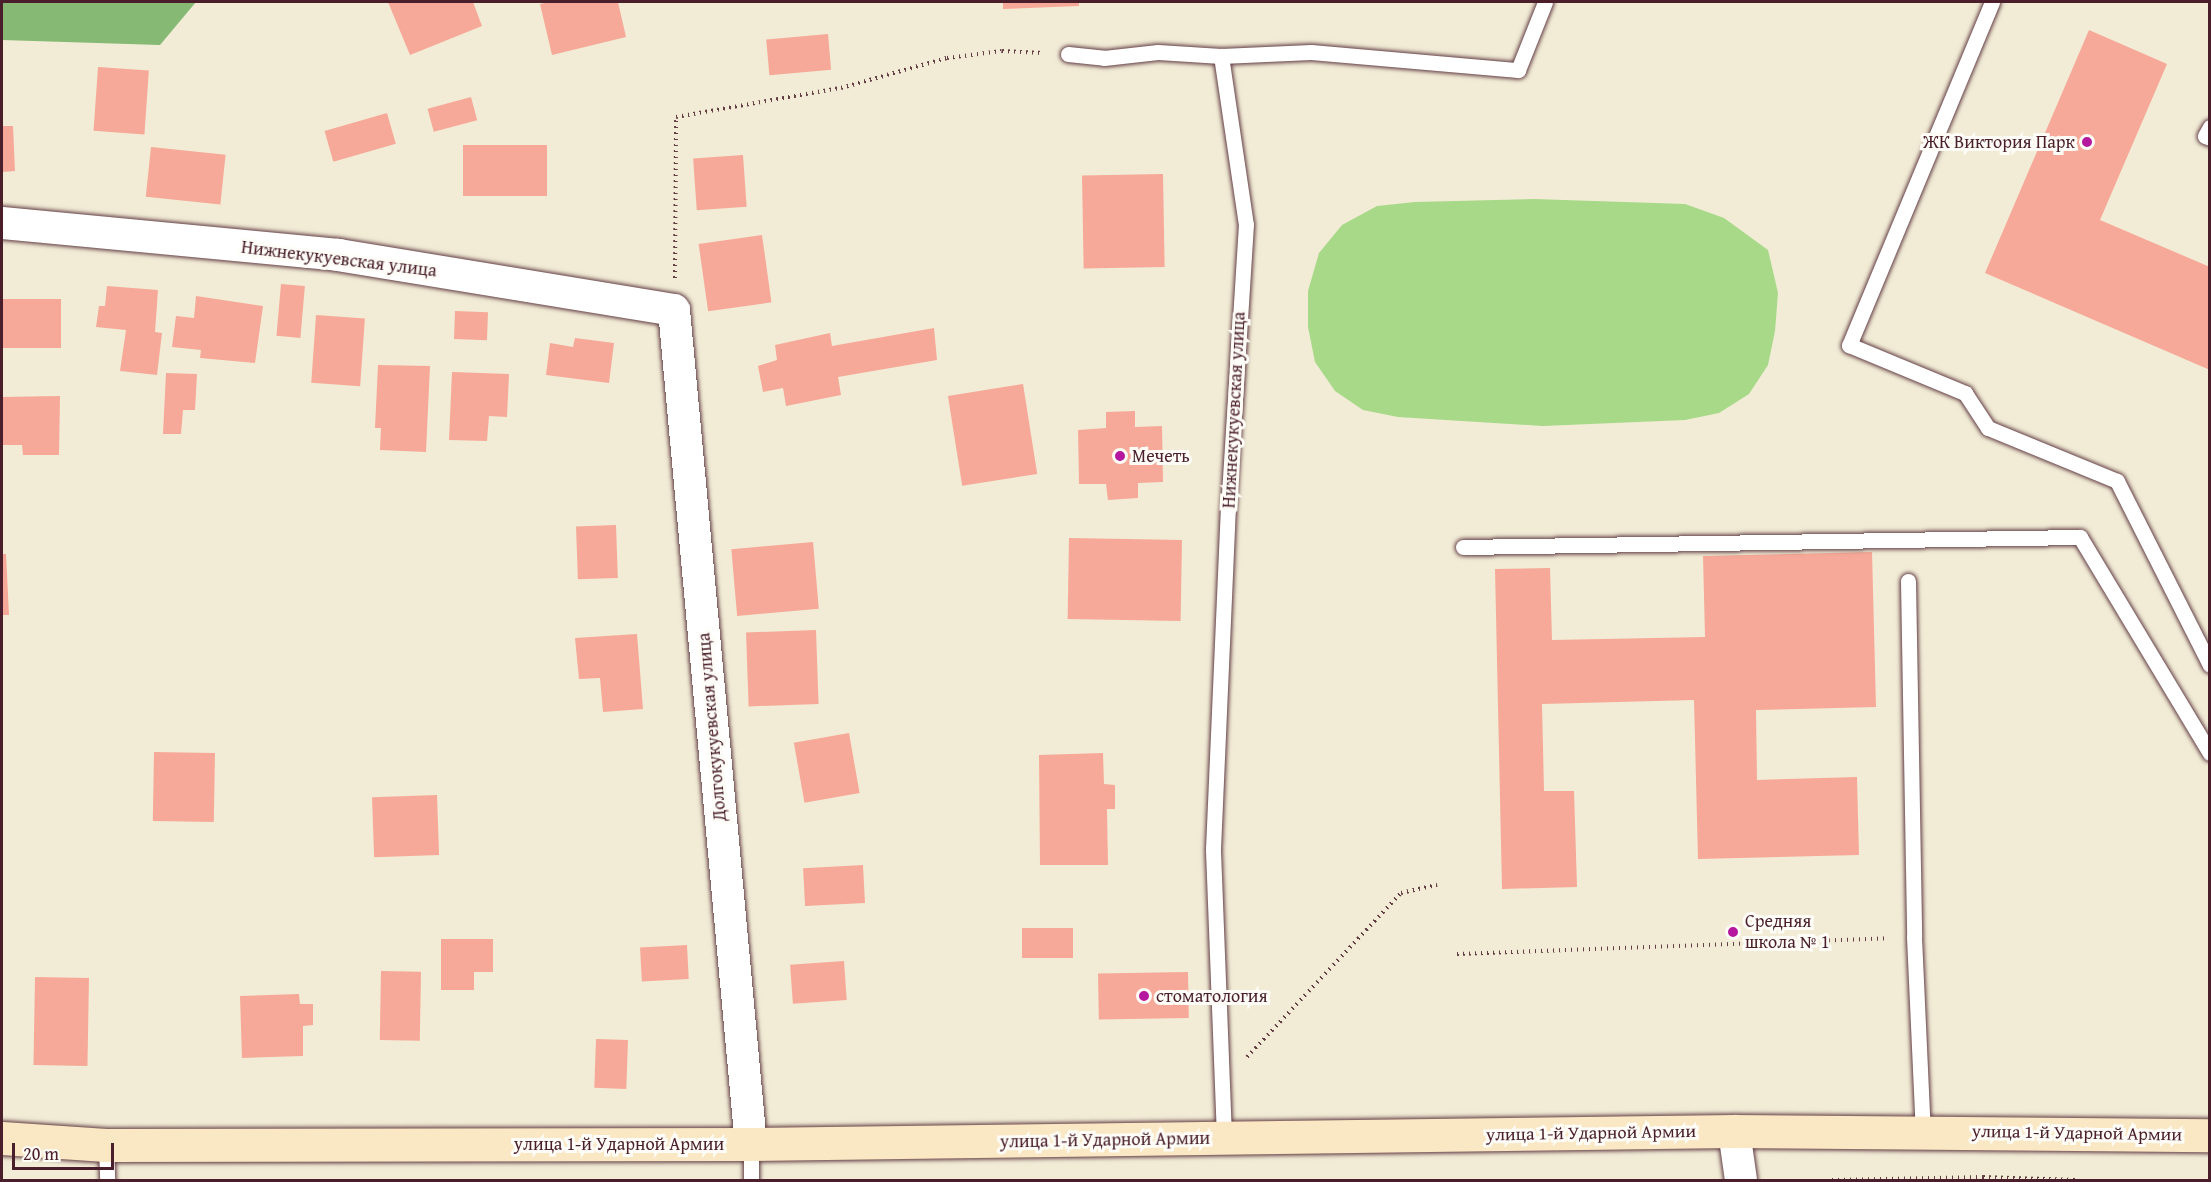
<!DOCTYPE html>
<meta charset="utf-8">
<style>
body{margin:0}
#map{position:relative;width:2211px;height:1182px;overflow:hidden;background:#f2ecd6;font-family:"Gentium Book Plus",serif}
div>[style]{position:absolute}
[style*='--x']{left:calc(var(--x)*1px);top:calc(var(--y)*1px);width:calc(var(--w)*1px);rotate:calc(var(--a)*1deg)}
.green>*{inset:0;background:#a7d988}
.forest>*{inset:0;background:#85b974}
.building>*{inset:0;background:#f6a998;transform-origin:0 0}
.path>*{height:4px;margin-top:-2px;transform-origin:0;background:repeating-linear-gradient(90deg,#633e45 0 1.5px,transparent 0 6px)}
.roads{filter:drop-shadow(0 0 2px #633e45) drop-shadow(0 0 2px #633e45)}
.lane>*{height:15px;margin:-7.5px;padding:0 7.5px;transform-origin:7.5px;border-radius:7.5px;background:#fff}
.street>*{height:32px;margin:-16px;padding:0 16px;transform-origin:16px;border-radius:16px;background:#fff}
.secondary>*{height:33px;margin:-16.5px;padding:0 16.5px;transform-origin:16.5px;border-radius:16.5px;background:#fae7c3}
.dots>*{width:16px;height:16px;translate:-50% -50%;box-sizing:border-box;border:3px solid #fdfcf7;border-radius:50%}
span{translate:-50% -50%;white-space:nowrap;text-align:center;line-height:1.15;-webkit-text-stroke:6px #fdfcf7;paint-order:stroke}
.poi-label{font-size:18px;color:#4a1f2b}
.right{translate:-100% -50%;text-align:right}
.left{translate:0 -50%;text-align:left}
.street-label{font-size:18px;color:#4a1f2b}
.frame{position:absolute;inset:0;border:3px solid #4a1f2b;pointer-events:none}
.scale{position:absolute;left:12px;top:1143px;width:102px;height:27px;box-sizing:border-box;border:3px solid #4a1f2b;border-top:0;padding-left:8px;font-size:18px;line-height:21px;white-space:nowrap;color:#4a1f2b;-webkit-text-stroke:4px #fdfcf7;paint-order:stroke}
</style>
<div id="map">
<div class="green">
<i style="clip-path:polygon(1534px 199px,1685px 204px,1724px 218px,1768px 250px,1778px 293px,1775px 331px,1768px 365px,1749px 394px,1719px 413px,1685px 420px,1543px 426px,1398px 417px,1363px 410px,1335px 391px,1315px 362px,1308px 327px,1308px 291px,1319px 253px,1342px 225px,1377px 206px,1415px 202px)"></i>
</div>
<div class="forest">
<i style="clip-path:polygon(2px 2px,196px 2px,160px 45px,2px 40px)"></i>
</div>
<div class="building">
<i style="clip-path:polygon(388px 2px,473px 2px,482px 26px,410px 55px)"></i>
<i style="clip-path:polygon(549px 2px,618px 2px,626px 37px,552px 55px,540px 4px)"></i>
<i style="clip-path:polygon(1003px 2px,1079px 2px,1079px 6px,1003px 9px)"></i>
<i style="clip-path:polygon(2089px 30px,2167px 64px,2100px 220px,2210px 267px,2210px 370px,1985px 273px)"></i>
<i style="left:828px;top:34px;width:36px;height:62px;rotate:85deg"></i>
<i style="left:98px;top:67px;width:51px;height:64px;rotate:4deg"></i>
<i style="left:471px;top:97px;width:24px;height:45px;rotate:75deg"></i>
<i style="left:387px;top:113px;width:32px;height:65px;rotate:74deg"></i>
<i style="clip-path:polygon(2px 126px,13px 126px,15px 171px,2px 172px)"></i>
<i style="left:547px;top:145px;width:51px;height:84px;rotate:90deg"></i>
<i style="left:151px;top:147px;width:75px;height:50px;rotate:6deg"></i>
<i style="left:743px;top:155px;width:52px;height:50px;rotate:86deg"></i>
<i style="left:1163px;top:174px;width:93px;height:81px;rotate:89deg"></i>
<i style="left:762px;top:235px;width:68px;height:64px;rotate:82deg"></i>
<i style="left:281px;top:284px;width:24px;height:52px;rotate:5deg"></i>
<i style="clip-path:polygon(107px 286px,158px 290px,155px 332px,162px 333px,157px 375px,120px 371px,126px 330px,96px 327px,99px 306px,105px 306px)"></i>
<i style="clip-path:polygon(196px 296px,263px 306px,255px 363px,200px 358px,201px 350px,172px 347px,176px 316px,194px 318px)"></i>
<i style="left:2px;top:299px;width:59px;height:49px"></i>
<i style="left:455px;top:311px;width:33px;height:28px;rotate:2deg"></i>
<i style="left:316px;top:315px;width:49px;height:68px;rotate:4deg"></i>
<i style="clip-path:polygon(934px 328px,937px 360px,838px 377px,841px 395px,786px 406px,783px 388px,763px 392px,758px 366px,777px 360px,775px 345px,830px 333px,832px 346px)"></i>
<i style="clip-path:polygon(575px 338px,614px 343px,609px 383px,546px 375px,550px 343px,573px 347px)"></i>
<i style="clip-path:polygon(378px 365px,430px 366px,426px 452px,380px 450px,381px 428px,375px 428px)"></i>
<i style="clip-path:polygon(452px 372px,509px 374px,507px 417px,489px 416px,487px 441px,449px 440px)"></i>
<i style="clip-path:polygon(166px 373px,197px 374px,195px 410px,183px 410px,181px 434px,163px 434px)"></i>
<i style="left:1023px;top:384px;width:91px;height:76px;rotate:81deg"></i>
<i style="clip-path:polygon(60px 396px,59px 455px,23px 455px,22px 445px,2px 445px,2px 397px)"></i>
<i style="clip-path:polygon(1135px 411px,1135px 427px,1162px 426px,1163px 482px,1138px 483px,1138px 498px,1108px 500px,1106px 484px,1079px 484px,1078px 430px,1106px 428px,1106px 412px)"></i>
<i style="left:616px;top:525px;width:53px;height:40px;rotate:88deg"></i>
<i style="left:1182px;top:540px;width:81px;height:113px;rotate:91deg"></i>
<i style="left:813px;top:542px;width:67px;height:82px;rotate:85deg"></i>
<i style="clip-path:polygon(1872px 552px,1876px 707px,1756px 710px,1757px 780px,1857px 777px,1859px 855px,1698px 859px,1694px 700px,1542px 704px,1544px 791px,1574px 791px,1577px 887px,1502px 889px,1495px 569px,1550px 568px,1552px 640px,1705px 637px,1703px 556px)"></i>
<i style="clip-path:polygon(2px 554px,6px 554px,9px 615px,2px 615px)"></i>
<i style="left:816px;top:630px;width:74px;height:70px;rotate:88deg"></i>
<i style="clip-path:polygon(637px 634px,643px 709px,603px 712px,600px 678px,579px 679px,575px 638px)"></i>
<i style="left:849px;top:733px;width:61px;height:56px;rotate:80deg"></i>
<i style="left:215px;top:753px;width:69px;height:61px;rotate:91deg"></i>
<i style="clip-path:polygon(1103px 753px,1104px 784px,1115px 785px,1115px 809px,1107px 809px,1108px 865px,1040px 865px,1039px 755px)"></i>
<i style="left:437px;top:795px;width:60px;height:65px;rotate:88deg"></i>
<i style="left:863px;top:865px;width:38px;height:60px;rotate:87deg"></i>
<i style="left:1022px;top:928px;width:51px;height:30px"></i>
<i style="clip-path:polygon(441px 939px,493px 939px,493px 972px,474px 972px,474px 990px,441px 990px)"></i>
<i style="left:687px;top:945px;width:34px;height:47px;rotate:87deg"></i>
<i style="left:844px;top:961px;width:39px;height:54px;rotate:86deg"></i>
<i style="left:381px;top:971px;width:40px;height:69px;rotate:1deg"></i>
<i style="left:1188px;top:972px;width:46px;height:90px;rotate:89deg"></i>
<i style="left:35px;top:977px;width:54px;height:88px;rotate:1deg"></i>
<i style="clip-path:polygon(299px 994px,300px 1004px,313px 1004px,313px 1025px,303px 1026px,303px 1056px,242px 1058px,240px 996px)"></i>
<i style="left:628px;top:1040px;width:49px;height:32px;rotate:92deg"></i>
</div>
<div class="path">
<i style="--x:675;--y:278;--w:161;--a:-89.6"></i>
<i style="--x:676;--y:117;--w:168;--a:-10"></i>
<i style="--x:841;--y:88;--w:110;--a:-15.8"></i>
<i style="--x:947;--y:58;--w:55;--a:-7.3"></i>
<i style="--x:1002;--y:51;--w:41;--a:2.8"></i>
<i style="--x:1457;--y:954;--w:432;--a:-2.1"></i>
<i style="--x:1247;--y:1057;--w:225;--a:-46.8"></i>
<i style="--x:1401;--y:893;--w:37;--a:-13"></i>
<i style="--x:1832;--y:1180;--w:151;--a:-1.1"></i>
<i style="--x:1983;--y:1177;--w:92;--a:1.9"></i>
</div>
<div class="roads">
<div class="lane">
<i style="--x:1992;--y:2;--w:372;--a:112.6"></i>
<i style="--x:1849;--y:345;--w:126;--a:22.5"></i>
<i style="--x:1965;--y:393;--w:42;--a:56.7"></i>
<i style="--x:1988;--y:428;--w:139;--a:22.3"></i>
<i style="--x:2117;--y:481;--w:206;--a:63.2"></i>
<i style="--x:1068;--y:54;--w:36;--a:6"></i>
<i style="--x:1104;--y:58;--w:54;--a:-6.3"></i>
<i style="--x:1158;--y:52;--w:63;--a:3.6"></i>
<i style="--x:2210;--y:127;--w:10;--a:119"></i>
<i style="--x:2205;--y:136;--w:5;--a:22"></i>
<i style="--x:1463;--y:547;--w:617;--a:-0.93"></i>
<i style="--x:2080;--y:537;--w:252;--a:59"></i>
<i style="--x:1908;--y:581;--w:356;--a:89"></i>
<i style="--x:1914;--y:937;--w:195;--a:87.4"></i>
<i style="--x:1224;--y:1137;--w:288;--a:-92.2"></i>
<i style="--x:1213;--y:849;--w:339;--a:-87.5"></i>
<i style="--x:1228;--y:510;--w:286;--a:-86.4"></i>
<i style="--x:1246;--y:225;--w:171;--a:-98.4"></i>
<i style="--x:1221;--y:56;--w:90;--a:-2.5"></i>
<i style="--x:1311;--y:52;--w:208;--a:5"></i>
<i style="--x:1518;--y:70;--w:73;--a:-68.3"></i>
<i style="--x:751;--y:1144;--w:36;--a:90"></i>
<i style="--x:106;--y:1145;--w:35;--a:88"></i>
</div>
<div class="street">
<i style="--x:2;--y:223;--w:338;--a:5.4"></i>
<i style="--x:338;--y:255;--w:340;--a:9.3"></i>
<i style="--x:674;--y:310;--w:838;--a:84.73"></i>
<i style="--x:1734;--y:1131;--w:49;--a:81.9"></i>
</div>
<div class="secondary">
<i style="--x:2;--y:1138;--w:104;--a:3.9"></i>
<i style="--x:106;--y:1145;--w:645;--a:-0.09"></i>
<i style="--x:751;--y:1144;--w:983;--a:-0.76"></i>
<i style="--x:1734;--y:1131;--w:476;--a:0.5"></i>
</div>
</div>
<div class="dots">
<i style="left:2087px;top:142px;background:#b5179e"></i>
<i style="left:1120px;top:456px;background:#b5179e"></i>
<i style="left:1733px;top:932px;background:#b5179e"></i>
<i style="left:1144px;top:996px;background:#b5179e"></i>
</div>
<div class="poi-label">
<span class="right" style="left:2075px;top:142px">ЖК Виктория Парк</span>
<span class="left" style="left:1132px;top:456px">Мечеть</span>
<span class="left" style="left:1745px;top:932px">Средняя<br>школа № 1</span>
<span class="left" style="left:1156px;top:996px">стоматология</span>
</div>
<div class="street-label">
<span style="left:339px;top:259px;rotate:7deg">Нижнекукуевская улица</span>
<span style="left:1234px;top:410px;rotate:-87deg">Нижнекукуевская улица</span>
<span style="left:712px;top:727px;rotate:-95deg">Долгокукуевская улица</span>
<span style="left:1591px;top:1133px;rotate:-1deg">улица 1-й Ударной Армии</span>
<span style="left:2077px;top:1133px;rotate:1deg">улица 1-й Ударной Армии</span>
<span style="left:1105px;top:1140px;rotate:-1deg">улица 1-й Ударной Армии</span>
<span style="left:619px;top:1144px">улица 1-й Ударной Армии</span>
</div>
<div class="frame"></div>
<div class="scale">20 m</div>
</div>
